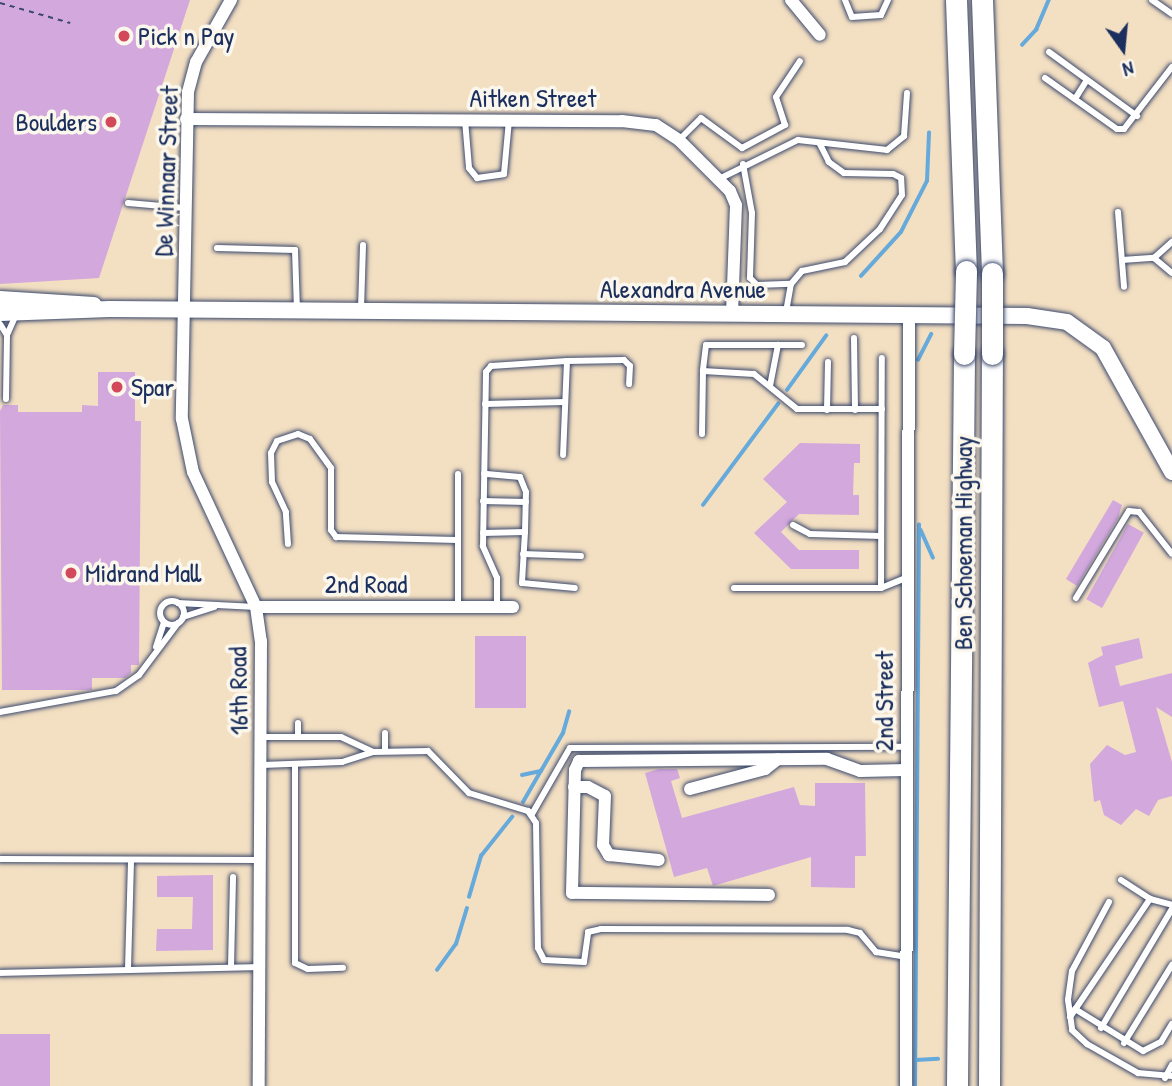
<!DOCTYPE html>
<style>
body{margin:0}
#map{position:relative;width:1172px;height:1086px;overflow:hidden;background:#f3dfc2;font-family:"Patrick Hand",sans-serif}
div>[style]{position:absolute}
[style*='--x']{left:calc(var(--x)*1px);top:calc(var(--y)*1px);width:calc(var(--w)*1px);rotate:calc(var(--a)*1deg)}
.stream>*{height:3.5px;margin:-1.75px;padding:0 1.75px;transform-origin:1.75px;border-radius:1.75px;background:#66a9db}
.building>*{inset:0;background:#d3a8dd;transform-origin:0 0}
.path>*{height:2px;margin-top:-1px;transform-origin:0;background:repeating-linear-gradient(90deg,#3b496d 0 5px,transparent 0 10px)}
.roads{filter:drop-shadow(0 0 2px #3b496d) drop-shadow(0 0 2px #3b496d)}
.service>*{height:6px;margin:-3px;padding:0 3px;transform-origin:3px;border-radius:3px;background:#fff}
.service>.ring{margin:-3px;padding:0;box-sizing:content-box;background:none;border:6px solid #fff;border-radius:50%}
.minor>*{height:12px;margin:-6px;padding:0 6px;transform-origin:6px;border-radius:6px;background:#fff}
.secondary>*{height:16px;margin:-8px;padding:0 8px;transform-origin:8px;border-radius:8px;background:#fff}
.motorway>*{height:21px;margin:-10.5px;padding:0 10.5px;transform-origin:10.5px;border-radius:10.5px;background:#fff}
.bridges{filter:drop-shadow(0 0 2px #3b496d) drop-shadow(0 0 2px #3b496d)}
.motorway-bridge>*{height:21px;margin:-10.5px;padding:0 10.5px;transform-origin:10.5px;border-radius:10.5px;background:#fff}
.dots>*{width:19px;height:19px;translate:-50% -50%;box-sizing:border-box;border:4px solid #fbf7ec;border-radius:50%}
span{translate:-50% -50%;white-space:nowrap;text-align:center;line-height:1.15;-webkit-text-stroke:7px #fbf7ec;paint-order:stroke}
.poi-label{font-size:26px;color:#1b2f5e}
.left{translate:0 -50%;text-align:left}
.right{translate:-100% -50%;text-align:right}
.street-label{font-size:26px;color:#1b2f5e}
.north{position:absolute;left:1088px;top:14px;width:70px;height:70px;-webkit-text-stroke:5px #fbf7ec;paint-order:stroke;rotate:165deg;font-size:19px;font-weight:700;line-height:28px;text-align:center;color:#1b2f5e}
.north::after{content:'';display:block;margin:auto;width:24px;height:32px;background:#1b2f5e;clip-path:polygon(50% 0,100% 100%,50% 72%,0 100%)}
</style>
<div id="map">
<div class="stream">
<i style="--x:1022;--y:45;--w:21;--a:-47"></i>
<i style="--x:1036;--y:30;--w:33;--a:-67"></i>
<i style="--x:861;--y:276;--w:59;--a:-47.7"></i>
<i style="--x:901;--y:232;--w:57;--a:-63"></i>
<i style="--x:927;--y:181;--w:48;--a:-87.6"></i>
<i style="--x:918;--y:360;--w:29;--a:-63"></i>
<i style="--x:787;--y:390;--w:67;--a:-54.2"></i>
<i style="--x:703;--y:505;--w:126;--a:-53.4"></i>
<i style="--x:921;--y:530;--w:30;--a:66"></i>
<i style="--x:522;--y:775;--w:19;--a:-12"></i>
<i style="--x:541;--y:771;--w:44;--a:-59.9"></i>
<i style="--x:563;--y:733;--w:22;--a:-74"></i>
<i style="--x:523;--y:802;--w:36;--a:-60"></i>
<i style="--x:469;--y:897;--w:43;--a:-73.7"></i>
<i style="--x:481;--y:856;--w:50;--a:-51.5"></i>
<i style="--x:437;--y:970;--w:32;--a:-54"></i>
<i style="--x:456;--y:944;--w:37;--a:-73"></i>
<i style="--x:916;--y:1060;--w:22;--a:-3"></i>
<i style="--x:915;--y:1086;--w:561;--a:-89.59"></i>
</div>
<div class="building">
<i style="clip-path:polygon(0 0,190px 0,99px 278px,0 284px)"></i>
<i style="clip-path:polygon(98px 372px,135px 372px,135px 421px,141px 421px,139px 665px,131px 665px,131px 673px,125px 678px,92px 678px,92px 690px,2px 690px,0 411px,3px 405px,18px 405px,18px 412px,82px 412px,82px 405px,98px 406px)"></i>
<i style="clip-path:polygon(800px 443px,860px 444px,860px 463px,854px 463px,853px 495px,859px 495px,859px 515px,799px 514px,781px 532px,799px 550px,859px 550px,859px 569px,791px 569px,754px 533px,787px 502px,763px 479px)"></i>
<i style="clip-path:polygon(1113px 500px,1122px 505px,1118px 518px,1077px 586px,1066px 579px)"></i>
<i style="left:1128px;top:524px;width:18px;height:86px;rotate:29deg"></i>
<i style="left:475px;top:636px;width:51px;height:72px"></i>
<i style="clip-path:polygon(1139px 638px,1143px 658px,1115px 666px,1120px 686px,1172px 673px,1172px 717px,1156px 707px,1172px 762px,1172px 796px,1158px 800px,1149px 816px,1136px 809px,1121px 825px,1104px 815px,1100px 800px,1094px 802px,1090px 764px,1107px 745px,1125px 755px,1136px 752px,1123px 701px,1099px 707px,1088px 663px,1103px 655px,1101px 647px)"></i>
<i style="clip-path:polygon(659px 769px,677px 769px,680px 778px,671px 781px,682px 818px,794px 787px,800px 805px,815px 806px,815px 783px,865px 783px,866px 856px,855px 856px,855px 888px,811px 887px,811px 857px,713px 886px,707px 868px,674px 877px,645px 773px)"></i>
<i style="clip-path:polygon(213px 875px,213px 950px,156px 951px,157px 929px,192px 929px,193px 897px,157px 897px,157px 876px)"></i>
<i style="left:0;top:1034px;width:50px;height:52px"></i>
</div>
<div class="path">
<i style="--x:0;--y:3;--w:73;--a:15.9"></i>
</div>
<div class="roads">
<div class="service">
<i style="--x:845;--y:0;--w:18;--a:68"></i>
<i style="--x:852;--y:17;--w:29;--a:-4"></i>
<i style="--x:881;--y:15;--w:17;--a:-65"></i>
<i style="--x:1152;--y:0;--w:24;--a:35"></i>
<i style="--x:1049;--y:52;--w:109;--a:36"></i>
<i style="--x:1045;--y:78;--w:88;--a:35.3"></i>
<i style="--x:1117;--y:129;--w:7;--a:0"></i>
<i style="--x:1124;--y:129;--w:78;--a:-52.3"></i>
<i style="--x:1075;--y:99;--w:22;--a:-58"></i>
<i style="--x:465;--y:120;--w:48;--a:85.2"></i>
<i style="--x:469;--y:168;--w:13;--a:51"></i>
<i style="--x:477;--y:178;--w:27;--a:-8"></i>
<i style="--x:504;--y:174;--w:54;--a:-84.7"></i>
<i style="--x:679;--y:140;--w:31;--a:-45"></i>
<i style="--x:701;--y:118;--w:51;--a:36.2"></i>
<i style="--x:742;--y:148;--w:49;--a:-28.1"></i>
<i style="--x:785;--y:125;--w:29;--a:-108"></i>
<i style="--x:776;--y:97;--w:43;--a:-56.3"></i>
<i style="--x:743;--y:164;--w:50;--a:79.6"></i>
<i style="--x:752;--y:213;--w:65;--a:91.8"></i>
<i style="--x:750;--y:278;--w:10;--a:45"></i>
<i style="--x:757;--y:285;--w:34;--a:-2"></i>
<i style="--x:721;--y:178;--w:86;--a:-26.3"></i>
<i style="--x:798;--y:140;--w:90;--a:6.4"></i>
<i style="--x:887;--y:150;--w:22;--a:-39"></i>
<i style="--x:904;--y:136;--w:43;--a:-86"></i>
<i style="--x:128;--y:203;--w:57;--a:5"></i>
<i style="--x:1118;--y:212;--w:75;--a:85.4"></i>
<i style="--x:217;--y:248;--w:78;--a:1.5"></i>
<i style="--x:295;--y:250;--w:60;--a:88.1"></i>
<i style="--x:1154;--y:258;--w:24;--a:-42"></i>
<i style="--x:1122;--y:260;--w:32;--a:-4"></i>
<i style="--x:1154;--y:258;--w:23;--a:40"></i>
<i style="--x:361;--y:309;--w:64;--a:-88.2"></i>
<i style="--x:786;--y:312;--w:28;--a:-80"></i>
<i style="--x:791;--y:284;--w:17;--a:-50"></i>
<i style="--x:802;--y:271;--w:44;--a:-11.8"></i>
<i style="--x:845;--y:262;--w:48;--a:-43.3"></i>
<i style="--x:880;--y:229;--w:40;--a:-57.1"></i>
<i style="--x:902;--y:195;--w:17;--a:-93"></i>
<i style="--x:901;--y:178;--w:9;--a:-153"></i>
<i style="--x:893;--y:174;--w:49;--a:-178.8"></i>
<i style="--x:844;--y:173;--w:19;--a:-144"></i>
<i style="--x:829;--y:162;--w:20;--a:-117"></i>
<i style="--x:0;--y:324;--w:13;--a:58"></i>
<i style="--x:854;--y:338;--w:72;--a:89.2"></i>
<i style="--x:778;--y:345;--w:72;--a:180"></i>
<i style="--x:706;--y:345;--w:26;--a:97"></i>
<i style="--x:703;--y:371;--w:51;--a:3.4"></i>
<i style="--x:754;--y:374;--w:55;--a:39.1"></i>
<i style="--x:797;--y:409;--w:85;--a:0"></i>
<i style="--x:567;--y:361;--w:57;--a:-1"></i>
<i style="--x:624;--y:360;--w:8;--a:45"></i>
<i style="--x:630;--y:366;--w:18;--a:93"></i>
<i style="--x:770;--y:386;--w:42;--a:-79"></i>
<i style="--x:778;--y:345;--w:24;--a:0"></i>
<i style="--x:6;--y:399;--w:64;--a:-89.1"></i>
<i style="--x:7;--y:335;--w:22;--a:-66"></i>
<i style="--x:485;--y:404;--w:80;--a:-1.4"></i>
<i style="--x:827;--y:410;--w:48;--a:-88.8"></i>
<i style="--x:702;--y:434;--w:63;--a:-89.1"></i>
<i style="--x:458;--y:474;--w:133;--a:90"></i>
<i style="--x:483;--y:501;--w:43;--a:1.3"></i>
<i style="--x:793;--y:525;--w:19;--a:28"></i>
<i style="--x:810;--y:534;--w:71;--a:1.6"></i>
<i style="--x:525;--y:532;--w:51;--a:93.4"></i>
<i style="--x:522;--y:583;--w:53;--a:5.4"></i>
<i style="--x:483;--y:533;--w:42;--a:-1.4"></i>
<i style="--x:525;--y:532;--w:40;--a:-88.6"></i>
<i style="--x:526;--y:492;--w:16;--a:-112"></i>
<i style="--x:520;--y:477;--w:36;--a:-175"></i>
<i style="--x:288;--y:544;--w:32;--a:-94"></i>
<i style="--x:286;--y:512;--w:33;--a:-115"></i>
<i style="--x:272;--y:482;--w:29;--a:-92"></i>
<i style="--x:271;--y:453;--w:13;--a:-63"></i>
<i style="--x:277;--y:441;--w:22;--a:-18"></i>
<i style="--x:298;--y:434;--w:13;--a:23"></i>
<i style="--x:310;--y:439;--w:36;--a:54"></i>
<i style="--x:331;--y:468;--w:62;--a:90"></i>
<i style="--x:331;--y:530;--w:9;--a:54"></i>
<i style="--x:336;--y:537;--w:121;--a:1.4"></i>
<i style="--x:523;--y:554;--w:58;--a:2"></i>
<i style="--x:734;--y:588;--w:147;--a:0"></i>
<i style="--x:881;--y:588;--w:29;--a:-22"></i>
<i style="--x:881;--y:588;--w:230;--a:-89.8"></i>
<i style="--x:1076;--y:598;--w:102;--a:-58.7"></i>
<i style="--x:1129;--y:511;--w:10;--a:6"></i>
<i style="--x:1139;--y:512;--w:53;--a:51.8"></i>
<i class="ring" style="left:160px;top:601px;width:18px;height:18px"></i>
<i style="--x:178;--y:603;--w:78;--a:2.9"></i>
<i style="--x:497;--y:607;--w:29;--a:-90"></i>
<i style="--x:497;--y:578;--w:35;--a:-114"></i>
<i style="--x:483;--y:546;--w:174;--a:-89"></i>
<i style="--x:486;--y:372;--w:8;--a:-50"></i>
<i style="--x:491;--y:366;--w:76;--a:-3.8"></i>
<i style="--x:567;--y:361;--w:94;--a:92.4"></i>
<i style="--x:183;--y:617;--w:33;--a:-18"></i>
<i style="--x:156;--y:647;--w:26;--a:-72"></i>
<i style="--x:0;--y:712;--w:118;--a:-10.3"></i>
<i style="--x:116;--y:691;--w:28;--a:-35"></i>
<i style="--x:139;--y:675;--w:65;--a:-53.1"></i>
<i style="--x:298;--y:723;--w:14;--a:90"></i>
<i style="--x:385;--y:733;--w:18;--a:90"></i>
<i style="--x:262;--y:737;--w:79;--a:0"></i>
<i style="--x:341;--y:737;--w:35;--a:25"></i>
<i style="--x:295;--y:764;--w:199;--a:90"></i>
<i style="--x:295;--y:963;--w:14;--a:25"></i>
<i style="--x:308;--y:969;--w:35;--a:-2"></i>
<i style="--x:262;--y:765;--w:80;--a:-2.1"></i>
<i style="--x:342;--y:762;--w:33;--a:-18"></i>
<i style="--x:373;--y:752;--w:55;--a:-1"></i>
<i style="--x:428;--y:751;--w:59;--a:45.7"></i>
<i style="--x:469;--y:793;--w:62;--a:17"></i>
<i style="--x:528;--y:811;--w:14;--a:56"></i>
<i style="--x:536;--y:823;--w:125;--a:89.1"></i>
<i style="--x:538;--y:948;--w:13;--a:63"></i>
<i style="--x:544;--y:960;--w:40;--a:2.9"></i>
<i style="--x:584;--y:962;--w:30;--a:-82"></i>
<i style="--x:588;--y:932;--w:13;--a:-13"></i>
<i style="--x:601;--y:929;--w:247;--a:0.2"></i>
<i style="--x:848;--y:930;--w:12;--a:14"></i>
<i style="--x:860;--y:933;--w:25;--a:50"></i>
<i style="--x:876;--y:952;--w:30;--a:9"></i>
<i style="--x:532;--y:814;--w:76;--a:-60.1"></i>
<i style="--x:570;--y:748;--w:337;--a:-0.2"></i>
<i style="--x:0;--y:859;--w:260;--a:0.2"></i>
<i style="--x:1121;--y:880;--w:35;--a:33"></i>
<i style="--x:1150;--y:899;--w:23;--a:15"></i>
<i style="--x:1109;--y:902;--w:78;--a:118.2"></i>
<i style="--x:1072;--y:971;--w:29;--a:98"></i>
<i style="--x:1068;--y:1000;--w:30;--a:82"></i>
<i style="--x:1072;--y:1030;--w:21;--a:43"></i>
<i style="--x:1087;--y:1044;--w:59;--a:29.6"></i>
<i style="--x:1138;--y:1073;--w:34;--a:5"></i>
<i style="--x:231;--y:967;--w:90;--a:-88.7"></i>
<i style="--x:128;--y:969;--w:109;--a:-88.4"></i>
<i style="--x:0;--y:973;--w:259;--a:-1.3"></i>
<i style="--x:1075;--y:1009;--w:80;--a:31.7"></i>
<i style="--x:1143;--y:1051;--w:20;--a:-27"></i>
<i style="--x:1161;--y:1042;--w:21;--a:-59"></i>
<i style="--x:1070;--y:1017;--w:143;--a:-55.9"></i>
<i style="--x:1101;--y:1028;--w:139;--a:-59.2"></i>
<i style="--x:1124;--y:1043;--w:92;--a:-58.4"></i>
<i style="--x:1165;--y:1078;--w:15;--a:-62"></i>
</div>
<div class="minor">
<i style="--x:231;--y:0;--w:71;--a:119.4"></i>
<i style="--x:196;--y:62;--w:31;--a:105"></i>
<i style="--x:188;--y:92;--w:327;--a:91.1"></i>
<i style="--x:182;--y:419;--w:54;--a:78.3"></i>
<i style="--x:193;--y:472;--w:149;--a:65"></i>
<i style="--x:256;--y:607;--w:34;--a:82"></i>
<i style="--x:261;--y:641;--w:445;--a:90.3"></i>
<i style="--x:791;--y:0;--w:45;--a:50.4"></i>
<i style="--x:186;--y:119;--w:436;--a:0.3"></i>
<i style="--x:622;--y:121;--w:34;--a:7"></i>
<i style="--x:656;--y:125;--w:27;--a:33"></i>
<i style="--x:679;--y:140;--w:72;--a:45"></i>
<i style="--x:730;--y:191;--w:15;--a:67"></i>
<i style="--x:736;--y:205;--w:108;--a:92.1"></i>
<i style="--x:256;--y:607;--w:257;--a:0"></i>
<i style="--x:574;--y:787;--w:14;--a:0"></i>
<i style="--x:588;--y:787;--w:19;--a:28"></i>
<i style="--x:605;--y:796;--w:49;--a:92.3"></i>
<i style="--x:603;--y:845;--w:12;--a:59"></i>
<i style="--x:609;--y:855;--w:50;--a:5.7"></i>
<i style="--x:690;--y:789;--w:78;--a:-14.9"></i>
<i style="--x:765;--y:769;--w:16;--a:-38"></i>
<i style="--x:769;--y:895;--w:197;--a:-179.4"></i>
<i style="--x:572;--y:893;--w:123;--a:-88.6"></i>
<i style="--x:575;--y:770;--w:10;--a:-66"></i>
<i style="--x:579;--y:761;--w:248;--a:-0.5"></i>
<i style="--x:827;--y:759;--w:35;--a:20"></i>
<i style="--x:860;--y:771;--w:46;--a:-1.2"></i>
<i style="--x:906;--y:1086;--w:770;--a:-89.78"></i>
</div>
<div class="secondary">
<i style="--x:0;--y:299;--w:94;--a:3.7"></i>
<i style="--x:0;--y:313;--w:110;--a:-2.1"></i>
<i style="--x:110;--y:309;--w:917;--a:0.44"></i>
<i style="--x:1027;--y:316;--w:40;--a:8.5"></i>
<i style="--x:1067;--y:322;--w:44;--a:35.8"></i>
<i style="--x:1103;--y:348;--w:142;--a:60.9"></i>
</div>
<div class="motorway">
<i style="--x:956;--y:0;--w:271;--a:87.9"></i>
<i style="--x:982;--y:0;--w:273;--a:87.9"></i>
<i style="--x:957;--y:1086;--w:732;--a:-89.45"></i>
<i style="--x:989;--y:1086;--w:732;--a:-89.77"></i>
</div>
</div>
<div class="bridges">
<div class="motorway-bridge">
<i style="--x:992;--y:273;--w:81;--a:90"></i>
<i style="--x:964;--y:354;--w:83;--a:-88.6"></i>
</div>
</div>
<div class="dots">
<i style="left:124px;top:36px;background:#d1495b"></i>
<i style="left:111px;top:122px;background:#d1495b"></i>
<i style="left:117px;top:387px;background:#d1495b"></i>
<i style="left:71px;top:573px;background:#d1495b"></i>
</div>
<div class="poi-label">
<span class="left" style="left:138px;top:36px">Pick n Pay</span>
<span class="right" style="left:97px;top:122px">Boulders</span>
<span class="left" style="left:131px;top:387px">Spar</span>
<span class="left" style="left:85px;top:573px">Midrand Mall</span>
</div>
<div class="street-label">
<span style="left:533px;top:98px">Aitken Street</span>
<span style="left:166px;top:171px;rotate:-88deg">De Winnaar Street</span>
<span style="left:683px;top:289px">Alexandra Avenue</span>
<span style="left:963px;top:543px;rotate:-90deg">Ben Schoeman Highway</span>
<span style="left:366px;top:584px">2nd Road</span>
<span style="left:238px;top:691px;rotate:-91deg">16th Road</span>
<span style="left:884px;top:701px;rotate:-90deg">2nd Street</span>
</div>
<div class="north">N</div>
</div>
